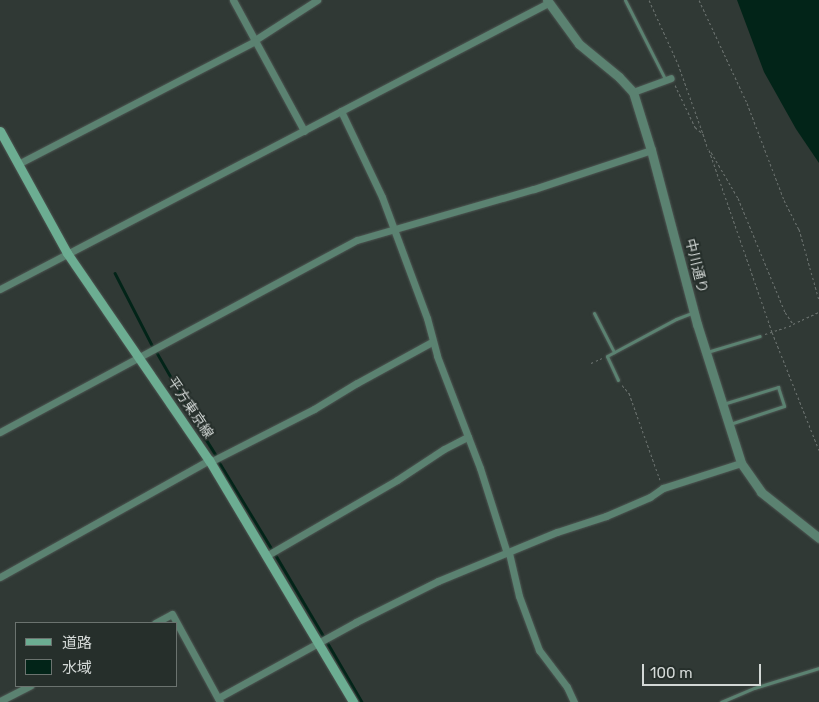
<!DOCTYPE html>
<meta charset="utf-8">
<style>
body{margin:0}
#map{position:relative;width:819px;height:702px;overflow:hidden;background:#303935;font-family:Rubik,"Noto Sans JP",sans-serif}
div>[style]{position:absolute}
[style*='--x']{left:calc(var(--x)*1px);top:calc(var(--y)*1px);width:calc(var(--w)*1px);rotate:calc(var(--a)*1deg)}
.water>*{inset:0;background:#022418}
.stream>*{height:2.5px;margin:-1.25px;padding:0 1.25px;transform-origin:1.25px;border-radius:1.25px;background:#022418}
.path>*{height:1px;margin-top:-0.5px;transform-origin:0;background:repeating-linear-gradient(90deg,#6b726f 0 2.5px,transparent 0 5px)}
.roads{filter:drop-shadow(0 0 1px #4d5652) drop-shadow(0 0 1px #4d5652)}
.service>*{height:3px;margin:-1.5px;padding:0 1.5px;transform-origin:1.5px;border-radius:1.5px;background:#5b8271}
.minor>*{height:7px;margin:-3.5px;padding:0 3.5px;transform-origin:3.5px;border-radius:3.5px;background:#5b8271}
.tertiary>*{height:9px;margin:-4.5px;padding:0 4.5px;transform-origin:4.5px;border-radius:4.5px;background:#5b8271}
.secondary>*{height:9px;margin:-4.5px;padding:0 4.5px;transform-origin:4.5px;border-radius:4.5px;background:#6cad92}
span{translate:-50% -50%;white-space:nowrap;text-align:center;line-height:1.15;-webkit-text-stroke:4px #262f2b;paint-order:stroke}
.street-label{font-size:14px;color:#d3d8d6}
.legend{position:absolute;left:15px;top:622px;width:162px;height:65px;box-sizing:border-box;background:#262f2b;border:1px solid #6b736f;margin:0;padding:6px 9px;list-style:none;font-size:15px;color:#d3d8d6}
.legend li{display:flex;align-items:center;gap:10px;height:25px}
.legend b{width:25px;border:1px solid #6b736f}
.scale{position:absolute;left:642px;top:664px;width:119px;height:22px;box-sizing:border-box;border:2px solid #d3d8d6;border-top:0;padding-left:6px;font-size:15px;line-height:18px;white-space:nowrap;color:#d3d8d6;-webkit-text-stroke:4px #262f2b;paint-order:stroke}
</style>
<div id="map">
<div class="water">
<i style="clip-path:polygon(737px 0,819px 0,819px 163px,796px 129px,764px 72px)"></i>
</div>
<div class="stream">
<i style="--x:115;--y:273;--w:83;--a:62.8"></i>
<i style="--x:156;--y:351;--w:46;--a:60.1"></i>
<i style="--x:179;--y:391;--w:20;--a:66"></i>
<i style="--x:187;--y:409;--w:54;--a:57.8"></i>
<i style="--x:219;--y:462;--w:102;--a:58.7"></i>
<i style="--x:275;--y:554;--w:96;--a:59.4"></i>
<i style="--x:327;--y:642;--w:69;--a:59.7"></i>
</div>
<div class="path">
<i style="--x:649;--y:0;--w:70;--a:65.6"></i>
<i style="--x:678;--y:64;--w:74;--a:70.3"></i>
<i style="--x:699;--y:0;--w:114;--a:65"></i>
<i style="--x:747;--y:103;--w:104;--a:69.1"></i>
<i style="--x:784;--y:200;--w:33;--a:63"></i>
<i style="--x:799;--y:229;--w:74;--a:74.3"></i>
<i style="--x:675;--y:85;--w:47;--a:64.5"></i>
<i style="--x:695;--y:127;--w:11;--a:41"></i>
<i style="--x:703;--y:134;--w:16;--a:72"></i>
<i style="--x:709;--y:150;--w:193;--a:70.9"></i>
<i style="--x:772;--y:332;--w:127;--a:68.3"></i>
<i style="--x:711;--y:152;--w:53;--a:59.6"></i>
<i style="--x:738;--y:198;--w:123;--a:67.6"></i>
<i style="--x:785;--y:312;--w:14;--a:56"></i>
<i style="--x:793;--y:324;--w:29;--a:-25"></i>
<i style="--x:765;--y:334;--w:28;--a:-18"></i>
<i style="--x:591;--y:363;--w:12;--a:-24"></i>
<i style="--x:622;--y:385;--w:11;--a:49"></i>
<i style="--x:629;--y:393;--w:92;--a:70.4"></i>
</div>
<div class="roads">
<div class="service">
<i style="--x:625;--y:0;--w:89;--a:63.1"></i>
<i style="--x:594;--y:313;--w:44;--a:62.9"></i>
<i style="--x:707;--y:352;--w:55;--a:-16.8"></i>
<i style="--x:618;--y:380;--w:26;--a:-115"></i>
<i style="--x:607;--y:356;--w:78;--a:-28.2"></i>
<i style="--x:676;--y:319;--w:17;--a:-21"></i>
<i style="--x:723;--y:404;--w:58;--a:-17.2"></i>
<i style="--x:778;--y:387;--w:20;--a:72"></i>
<i style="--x:784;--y:406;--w:57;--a:161.6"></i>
<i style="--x:721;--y:702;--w:36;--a:-23"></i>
<i style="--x:754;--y:688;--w:68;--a:-17.1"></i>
</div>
<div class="minor">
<i style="--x:233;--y:0;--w:149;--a:61.5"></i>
<i style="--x:255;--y:40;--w:74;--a:-32.8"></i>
<i style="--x:633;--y:92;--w:40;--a:-20.2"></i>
<i style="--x:341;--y:111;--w:95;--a:64.5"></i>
<i style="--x:382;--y:197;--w:129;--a:69.6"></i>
<i style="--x:427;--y:318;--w:39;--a:75"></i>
<i style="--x:437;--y:356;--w:120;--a:69"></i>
<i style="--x:480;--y:468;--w:89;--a:72.4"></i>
<i style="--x:18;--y:164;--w:267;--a:-27.4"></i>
<i style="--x:0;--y:289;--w:618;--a:-27.56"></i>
<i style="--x:0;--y:432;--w:405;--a:-28.3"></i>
<i style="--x:357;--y:240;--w:184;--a:-16.1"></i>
<i style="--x:534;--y:189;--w:123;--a:-18.4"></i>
<i style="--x:210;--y:462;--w:117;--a:-27"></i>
<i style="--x:314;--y:409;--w:50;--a:-31.2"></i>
<i style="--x:357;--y:383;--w:85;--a:-28.7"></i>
<i style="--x:509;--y:553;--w:44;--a:76.9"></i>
<i style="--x:519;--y:596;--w:58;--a:69.7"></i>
<i style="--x:539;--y:650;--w:46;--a:52.9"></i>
<i style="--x:567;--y:687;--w:17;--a:65"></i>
<i style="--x:266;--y:556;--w:151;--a:-30.1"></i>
<i style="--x:397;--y:480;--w:56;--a:-33.4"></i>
<i style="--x:444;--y:449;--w:27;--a:-27"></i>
<i style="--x:0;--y:577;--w:240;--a:-29.2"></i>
<i style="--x:155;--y:623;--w:19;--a:-28"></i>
<i style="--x:172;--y:614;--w:100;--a:61.4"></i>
<i style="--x:218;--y:698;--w:158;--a:-28.8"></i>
<i style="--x:356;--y:622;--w:92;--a:-26.6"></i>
<i style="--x:438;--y:581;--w:129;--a:-22.4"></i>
<i style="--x:557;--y:532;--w:52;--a:-18.1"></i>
<i style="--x:606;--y:516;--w:48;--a:-23.4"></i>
<i style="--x:650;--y:497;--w:16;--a:-35"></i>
<i style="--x:663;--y:488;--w:82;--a:-17.8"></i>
<i style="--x:0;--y:701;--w:34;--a:-27"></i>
</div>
<div class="tertiary">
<i style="--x:547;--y:0;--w:54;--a:54"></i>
<i style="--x:579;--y:44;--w:52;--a:39.5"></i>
<i style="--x:619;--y:77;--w:21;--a:47"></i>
<i style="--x:633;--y:92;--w:61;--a:72.8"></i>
<i style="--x:651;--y:150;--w:180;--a:75.2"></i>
<i style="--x:697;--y:324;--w:146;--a:72.4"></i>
<i style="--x:741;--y:463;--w:35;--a:55"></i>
<i style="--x:761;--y:492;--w:74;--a:38.4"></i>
</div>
<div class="secondary">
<i style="--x:0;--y:131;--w:139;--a:61.2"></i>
<i style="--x:67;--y:253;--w:251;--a:55.6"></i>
<i style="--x:209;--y:460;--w:282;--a:59.2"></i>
</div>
</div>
<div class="street-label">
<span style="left:696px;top:266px;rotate:76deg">中川通り</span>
<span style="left:190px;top:408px;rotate:56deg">平方東京線</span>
</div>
<ul class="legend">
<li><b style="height:6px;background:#6cad92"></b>道路</li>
<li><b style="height:14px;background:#022418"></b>水域</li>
</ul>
<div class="scale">100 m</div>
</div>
